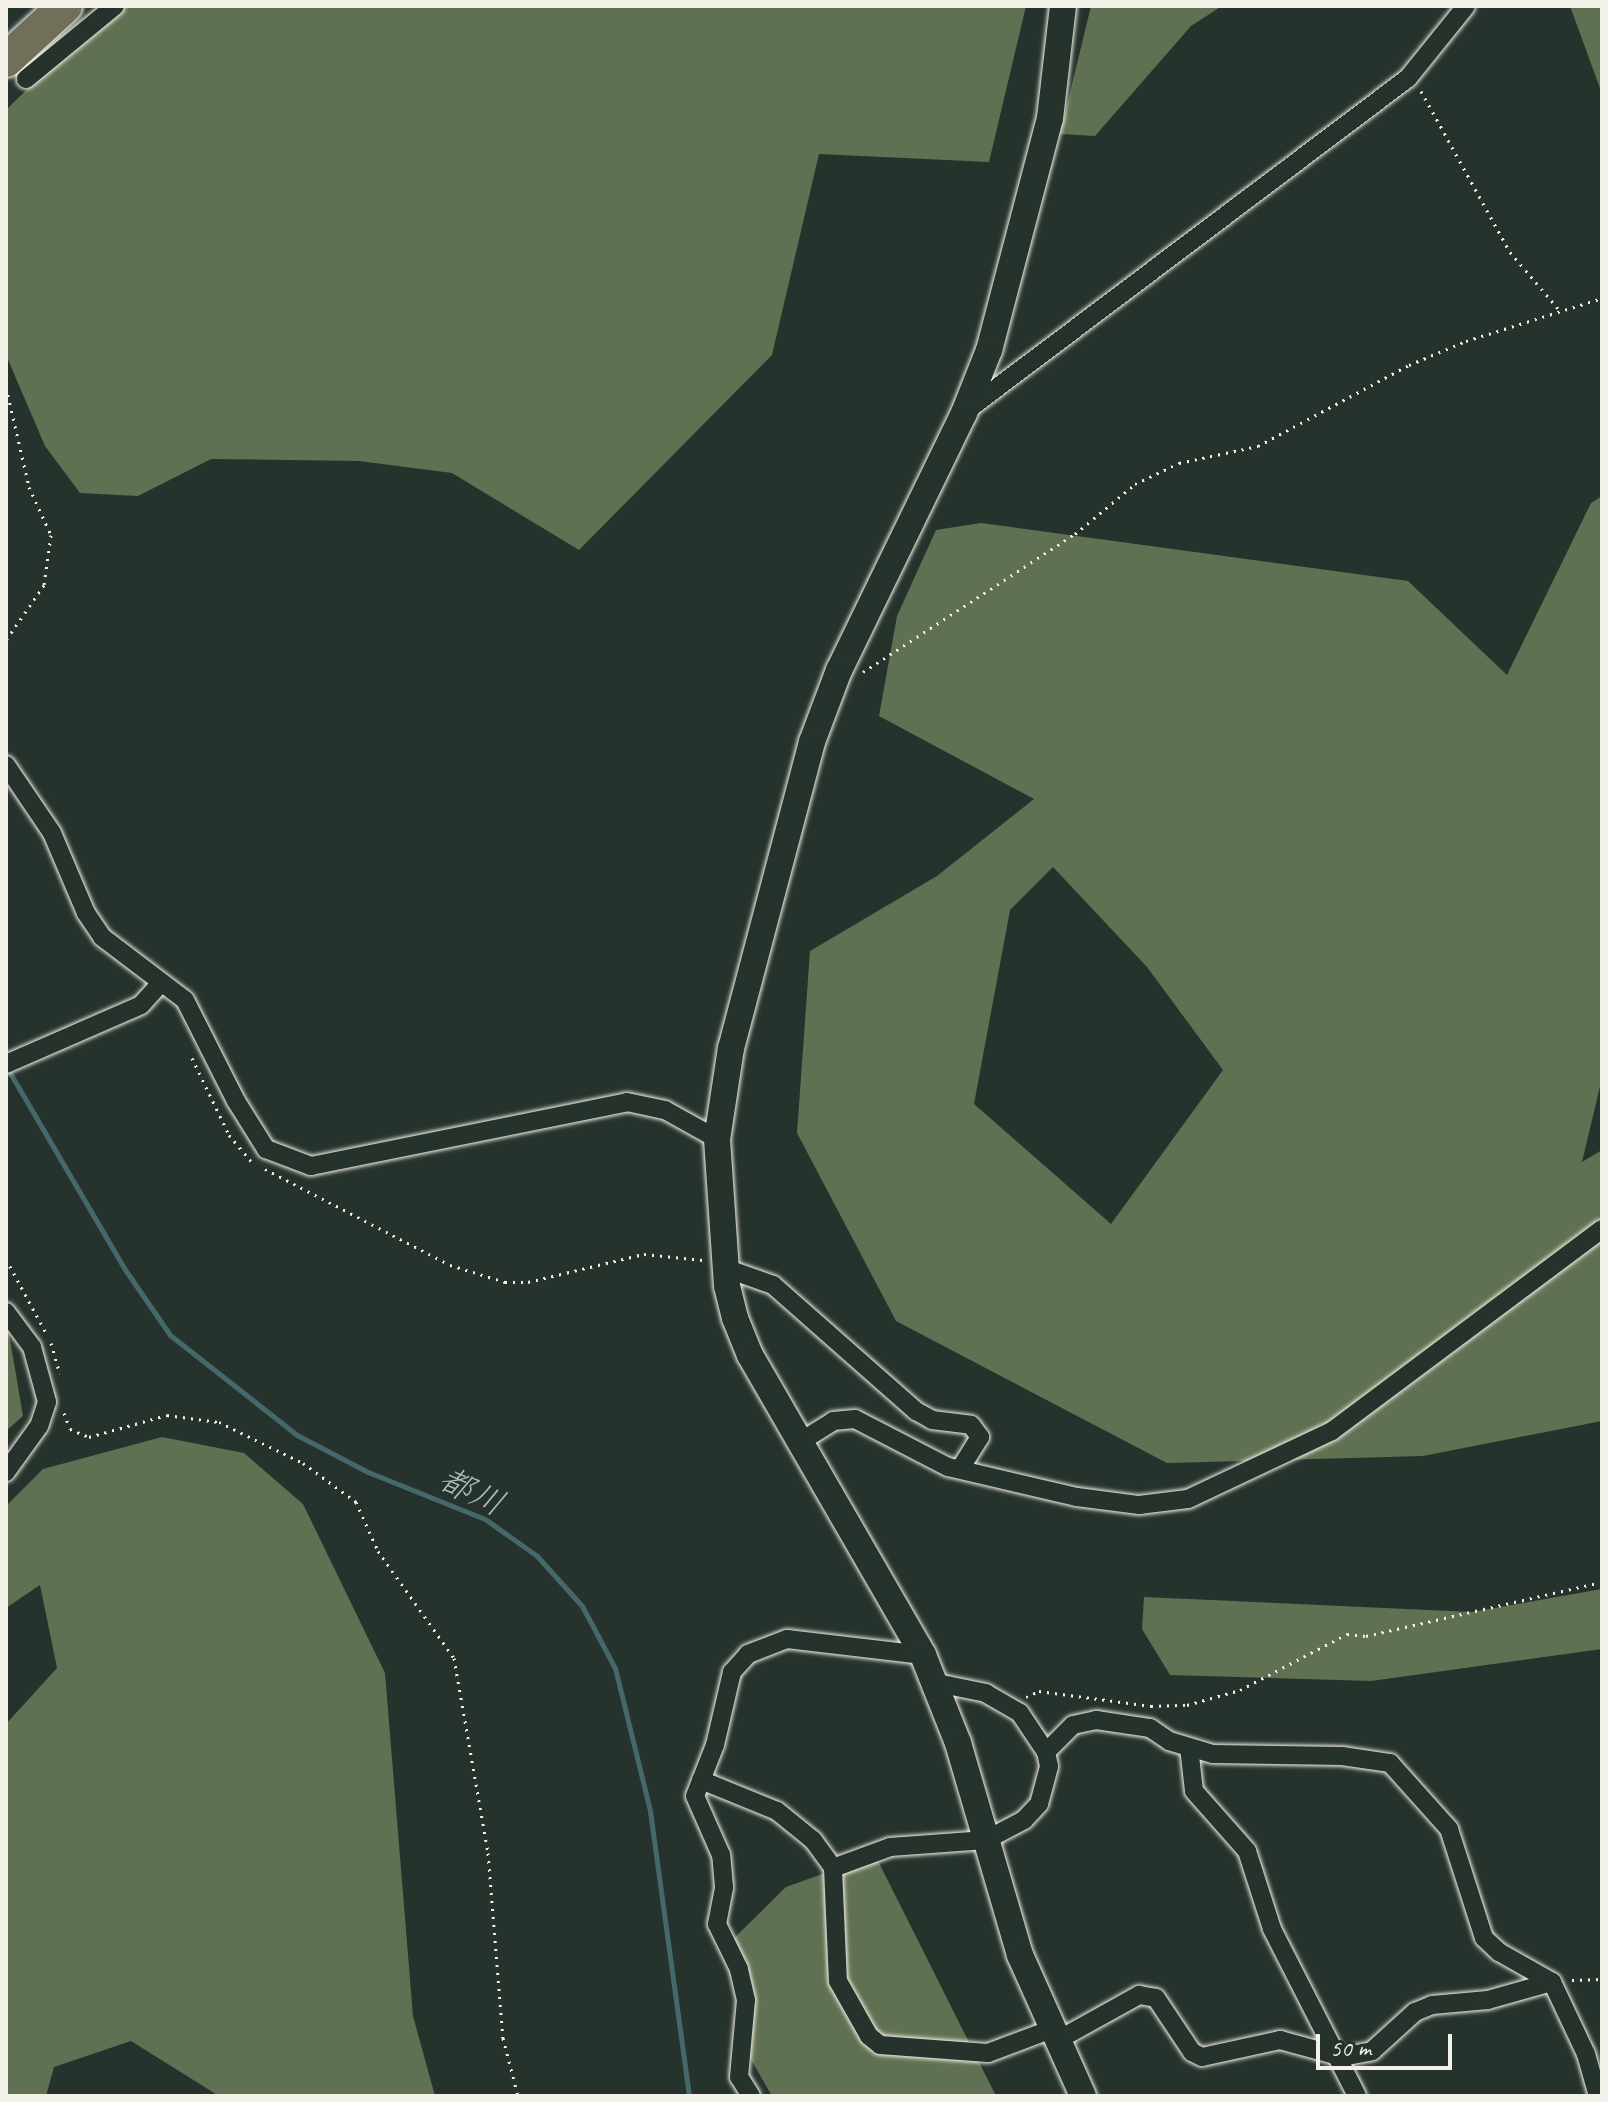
<!DOCTYPE html>
<meta charset="utf-8">
<style>
body{margin:0}
#map{position:relative;width:1608px;height:2102px;overflow:hidden;background:#26332d;font-family:Caveat,"Klee One",sans-serif}
div>[style]{position:absolute}
[style*='--x']{left:calc(var(--x)*1px);top:calc(var(--y)*1px);width:calc(var(--w)*1px);rotate:calc(var(--a)*1deg)}
.green>*{inset:0;background:#607052}
.stream>*{height:5px;margin:-2.5px;padding:0 2.5px;transform-origin:2.5px;border-radius:2.5px;background:#45696a}
.path>*{height:3px;margin-top:-1.5px;transform-origin:0;background:repeating-linear-gradient(90deg,#f4f1e8 0 2px,transparent 0 8px)}
.roads{filter:drop-shadow(0 0 2px #f4f1e8) drop-shadow(0 0 2px #f4f1e8)}
.street>*{height:18px;margin:-9px;padding:0 9px;transform-origin:9px;border-radius:9px;background:#26332d}
.secondary>*{height:26px;margin:-13px;padding:0 13px;transform-origin:13px;border-radius:13px;background:#26332d}
.highway>*{height:34px;margin:-17px;padding:0 17px;transform-origin:17px;border-radius:17px;background:#716e59}
span{translate:-50% -50%;white-space:nowrap;text-align:center;line-height:1.15;-webkit-text-stroke:7px #26332d;paint-order:stroke}
.water-label{font-size:34px;color:#aebbb6;font-style:italic}
.frame{position:absolute;inset:0;border:8px solid #f4f1e8;pointer-events:none}
.scale{position:absolute;left:1316px;top:2034px;width:136px;height:36px;box-sizing:border-box;border:4px solid #f4f1e8;border-top:0;padding-left:10px;font-size:24px;line-height:28px;white-space:nowrap;color:#f4f1e8;-webkit-text-stroke:6px #26332d;paint-order:stroke}
</style>
<div id="map">
<div class="green">
<i style="clip-path:polygon(111px 6px,1026px 6px,989px 162px,819px 154px,772px 355px,579px 550px,452px 473px,359px 461px,211px 459px,138px 496px,80px 493px,45px 446px,6px 355px,6px 110px)"></i>
<i style="clip-path:polygon(1091px 6px,1222px 6px,1191px 26px,1095px 136px,1060px 134px)"></i>
<i style="clip-path:polygon(1570px 6px,1602px 6px,1602px 91px,1601px 91px)"></i>
<i style="clip-path:polygon(evenodd,1602px 496px,1602px 1078px,1582px 1162px,1602px 1150px,1602px 1421px,1423px 1456px,1167px 1463px,896px 1321px,797px 1133px,810px 951px,937px 876px,1034px 799px,879px 716px,897px 616px,936px 530px,981px 523px,1408px 581px,1507px 675px,1591px 503px,1602px 496px,1053px 867px,1147px 967px,1223px 1070px,1111px 1224px,974px 1104px,1010px 910px,1053px 867px)"></i>
<i style="clip-path:polygon(6px 1316px,23px 1416px,6px 1431px)"></i>
<i style="clip-path:polygon(162px 1437px,244px 1453px,303px 1504px,385px 1673px,413px 2016px,435px 2096px,219px 2096px,131px 2041px,54px 2067px,46px 2096px,6px 2096px,6px 1724px,57px 1668px,40px 1585px,6px 1608px,6px 1506px,43px 1469px)"></i>
<i style="clip-path:polygon(1602px 1589px,1602px 1649px,1371px 1681px,1170px 1675px,1142px 1629px,1144px 1597px,1472px 1612px)"></i>
<i style="clip-path:polygon(875px 1855px,996px 2096px,772px 2096px,746px 2051px,727px 1945px,786px 1887px)"></i>
</div>
<div class="stream">
<i style="--x:6;--y:1066;--w:234;--a:59.7"></i>
<i style="--x:124;--y:1268;--w:81;--a:55.5"></i>
<i style="--x:170;--y:1335;--w:162;--a:38.2"></i>
<i style="--x:297;--y:1435;--w:80;--a:27.5"></i>
<i style="--x:368;--y:1472;--w:126;--a:21.9"></i>
<i style="--x:485;--y:1519;--w:64;--a:35.4"></i>
<i style="--x:537;--y:1556;--w:67;--a:48"></i>
<i style="--x:582;--y:1606;--w:70;--a:62"></i>
<i style="--x:615;--y:1668;--w:147;--a:76.2"></i>
<i style="--x:650;--y:1811;--w:288;--a:82.2"></i>
</div>
<div class="path">
<i style="--x:1421;--y:91;--w:184;--a:61.1"></i>
<i style="--x:1510;--y:252;--w:80;--a:49.6"></i>
<i style="--x:6;--y:387;--w:103;--a:77"></i>
<i style="--x:29;--y:487;--w:53;--a:65.4"></i>
<i style="--x:51;--y:535;--w:50;--a:98"></i>
<i style="--x:44;--y:585;--w:67;--a:124.6"></i>
<i style="--x:863;--y:672;--w:253;--a:-33.1"></i>
<i style="--x:1075;--y:534;--w:78;--a:-39.8"></i>
<i style="--x:1135;--y:484;--w:49;--a:-25.5"></i>
<i style="--x:1179;--y:463;--w:81;--a:-12.1"></i>
<i style="--x:1258;--y:446;--w:171;--a:-28.2"></i>
<i style="--x:1409;--y:365;--w:62;--a:-22.8"></i>
<i style="--x:1466;--y:341;--w:143;--a:-17.5"></i>
<i style="--x:192;--y:1058;--w:85;--a:64.3"></i>
<i style="--x:229;--y:1135;--w:34;--a:50"></i>
<i style="--x:265;--y:1169;--w:208;--a:27.4"></i>
<i style="--x:450;--y:1265;--w:58;--a:17.2"></i>
<i style="--x:505;--y:1282;--w:23;--a:0"></i>
<i style="--x:528;--y:1282;--w:119;--a:-13.6"></i>
<i style="--x:644;--y:1254;--w:59;--a:5.8"></i>
<i style="--x:6;--y:1259;--w:84;--a:61.6"></i>
<i style="--x:51;--y:1343;--w:32;--a:74"></i>
<i style="--x:64;--y:1413;--w:17;--a:69"></i>
<i style="--x:70;--y:1429;--w:21;--a:23"></i>
<i style="--x:89;--y:1437;--w:81;--a:-15.8"></i>
<i style="--x:167;--y:1415;--w:52;--a:7.7"></i>
<i style="--x:219;--y:1422;--w:93;--a:26"></i>
<i style="--x:303;--y:1463;--w:66;--a:36.3"></i>
<i style="--x:356;--y:1502;--w:54;--a:65.8"></i>
<i style="--x:378;--y:1551;--w:131;--a:54.6"></i>
<i style="--x:454;--y:1658;--w:198;--a:80.1"></i>
<i style="--x:488;--y:1853;--w:186;--a:85.4"></i>
<i style="--x:503;--y:2038;--w:60;--a:75.5"></i>
<i style="--x:1026;--y:1697;--w:14;--a:-25"></i>
<i style="--x:1039;--y:1691;--w:113;--a:7.6"></i>
<i style="--x:1151;--y:1706;--w:36;--a:-2"></i>
<i style="--x:1187;--y:1705;--w:55;--a:-15.8"></i>
<i style="--x:1240;--y:1690;--w:121;--a:-27.6"></i>
<i style="--x:1347;--y:1634;--w:19;--a:6"></i>
<i style="--x:1366;--y:1636;--w:242;--a:-12.9"></i>
<i style="--x:1572;--y:1980;--w:30;--a:-2"></i>
</div>
<div class="roads">
<div class="street">
<i style="--x:26;--y:79;--w:115;--a:-39.4"></i>
<i style="--x:966;--y:411;--w:553;--a:-36.99"></i>
<i style="--x:1408;--y:78;--w:92;--a:-51.1"></i>
<i style="--x:6;--y:765;--w:82;--a:55.9"></i>
<i style="--x:52;--y:833;--w:87;--a:67"></i>
<i style="--x:86;--y:913;--w:29;--a:56"></i>
<i style="--x:102;--y:937;--w:104;--a:37.2"></i>
<i style="--x:185;--y:1000;--w:113;--a:63.2"></i>
<i style="--x:236;--y:1101;--w:57;--a:58"></i>
<i style="--x:266;--y:1149;--w:48;--a:20.7"></i>
<i style="--x:311;--y:1166;--w:322;--a:-11.4"></i>
<i style="--x:627;--y:1102;--w:39;--a:12"></i>
<i style="--x:665;--y:1110;--w:60;--a:29.1"></i>
<i style="--x:6;--y:1064;--w:147;--a:-23.6"></i>
<i style="--x:141;--y:1005;--w:28;--a:-48"></i>
<i style="--x:725;--y:1268;--w:51;--a:19.5"></i>
<i style="--x:773;--y:1285;--w:191;--a:41.4"></i>
<i style="--x:916;--y:1411;--w:18;--a:29"></i>
<i style="--x:932;--y:1420;--w:39;--a:7"></i>
<i style="--x:971;--y:1425;--w:15;--a:53"></i>
<i style="--x:980;--y:1437;--w:38;--a:122"></i>
<i style="--x:6;--y:1312;--w:44;--a:53.4"></i>
<i style="--x:32;--y:1347;--w:57;--a:74.7"></i>
<i style="--x:47;--y:1402;--w:25;--a:108"></i>
<i style="--x:39;--y:1426;--w:57;--a:125.7"></i>
<i style="--x:800;--y:1442;--w:39;--a:-32"></i>
<i style="--x:833;--y:1421;--w:22;--a:-5"></i>
<i style="--x:855;--y:1419;--w:105;--a:27.3"></i>
<i style="--x:948;--y:1467;--w:132;--a:13.1"></i>
<i style="--x:1077;--y:1497;--w:63;--a:7.4"></i>
<i style="--x:1139;--y:1505;--w:49;--a:-7"></i>
<i style="--x:1188;--y:1499;--w:159;--a:-25.3"></i>
<i style="--x:1332;--y:1431;--w:337;--a:-36.8"></i>
<i style="--x:1189;--y:1747;--w:44;--a:83.5"></i>
<i style="--x:1194;--y:1791;--w:80;--a:48.5"></i>
<i style="--x:1247;--y:1851;--w:82;--a:72.2"></i>
<i style="--x:1272;--y:1929;--w:187;--a:63"></i>
<i style="--x:1046;--y:1752;--w:38;--a:-45"></i>
<i style="--x:1073;--y:1725;--w:24;--a:-12"></i>
<i style="--x:1096;--y:1720;--w:55;--a:8.4"></i>
<i style="--x:1150;--y:1728;--w:23;--a:34"></i>
<i style="--x:1169;--y:1741;--w:46;--a:16.5"></i>
<i style="--x:1213;--y:1754;--w:129;--a:0.9"></i>
<i style="--x:1342;--y:1756;--w:49;--a:8.3"></i>
<i style="--x:1390;--y:1763;--w:89;--a:48.2"></i>
<i style="--x:1449;--y:1829;--w:114;--a:72.2"></i>
<i style="--x:1484;--y:1938;--w:21;--a:43"></i>
<i style="--x:1499;--y:1952;--w:61;--a:29.5"></i>
<i style="--x:1552;--y:1982;--w:80;--a:64.7"></i>
<i style="--x:1586;--y:2054;--w:44;--a:74.1"></i>
<i style="--x:701;--y:1780;--w:82;--a:22.2"></i>
<i style="--x:777;--y:1811;--w:46;--a:38.9"></i>
<i style="--x:813;--y:1840;--w:34;--a:54"></i>
<i style="--x:833;--y:1868;--w:113;--a:87.5"></i>
<i style="--x:838;--y:1981;--w:63;--a:60.6"></i>
<i style="--x:869;--y:2036;--w:14;--a:39"></i>
<i style="--x:880;--y:2045;--w:108;--a:4.2"></i>
<i style="--x:988;--y:2053;--w:68;--a:-20.6"></i>
<i style="--x:833;--y:1868;--w:61;--a:-20.2"></i>
<i style="--x:890;--y:1847;--w:96;--a:-4.2"></i>
<i style="--x:986;--y:1840;--w:43;--a:-27.8"></i>
<i style="--x:1024;--y:1820;--w:22;--a:-47"></i>
<i style="--x:1039;--y:1804;--w:39;--a:-75"></i>
<i style="--x:1049;--y:1766;--w:14;--a:-102"></i>
<i style="--x:1046;--y:1752;--w:47;--a:-123.7"></i>
<i style="--x:1020;--y:1713;--w:39;--a:-150"></i>
<i style="--x:986;--y:1693;--w:55;--a:-168.5"></i>
<i style="--x:1058;--y:2040;--w:93;--a:-29.1"></i>
<i style="--x:1139;--y:1995;--w:17;--a:10"></i>
<i style="--x:1156;--y:1998;--w:65;--a:56.3"></i>
<i style="--x:1192;--y:2052;--w:11;--a:27"></i>
<i style="--x:1202;--y:2057;--w:80;--a:-12.3"></i>
<i style="--x:1280;--y:2040;--w:64;--a:15.3"></i>
<i style="--x:1342;--y:2057;--w:31;--a:-11"></i>
<i style="--x:1372;--y:2051;--w:58;--a:-42.2"></i>
<i style="--x:1415;--y:2012;--w:18;--a:-22"></i>
<i style="--x:1432;--y:2005;--w:56;--a:-5.1"></i>
<i style="--x:1488;--y:2000;--w:66;--a:-15.7"></i>
<i style="--x:751;--y:2096;--w:22;--a:-122"></i>
<i style="--x:739;--y:2077;--w:77;--a:-84.8"></i>
<i style="--x:746;--y:2000;--w:32;--a:-103"></i>
<i style="--x:739;--y:1969;--w:50;--a:-116.1"></i>
<i style="--x:717;--y:1924;--w:38;--a:-79"></i>
<i style="--x:724;--y:1887;--w:32;--a:-95"></i>
<i style="--x:721;--y:1855;--w:64;--a:-113.8"></i>
<i style="--x:695;--y:1796;--w:55;--a:-68.6"></i>
<i style="--x:715;--y:1745;--w:75;--a:-76.9"></i>
<i style="--x:732;--y:1672;--w:24;--a:-48"></i>
<i style="--x:748;--y:1654;--w:42;--a:-21"></i>
<i style="--x:787;--y:1639;--w:137;--a:6.7"></i>
</div>
<div class="secondary">
<i style="--x:1063;--y:6;--w:113;--a:96.6"></i>
<i style="--x:1050;--y:118;--w:240;--a:104.7"></i>
<i style="--x:989;--y:350;--w:68;--a:111.6"></i>
<i style="--x:964;--y:413;--w:286;--a:115.9"></i>
<i style="--x:839;--y:670;--w:77;--a:110.6"></i>
<i style="--x:812;--y:742;--w:317;--a:104.8"></i>
<i style="--x:731;--y:1048;--w:92;--a:98.7"></i>
<i style="--x:717;--y:1139;--w:147;--a:86.1"></i>
<i style="--x:727;--y:1286;--w:33;--a:76"></i>
<i style="--x:735;--y:1318;--w:40;--a:68"></i>
<i style="--x:750;--y:1355;--w:346;--a:60"></i>
<i style="--x:923;--y:1655;--w:95;--a:68.3"></i>
<i style="--x:958;--y:1743;--w:221;--a:73.7"></i>
<i style="--x:1020;--y:1955;--w:154;--a:65.9"></i>
</div>
<div class="highway">
<i style="--x:6;--y:60;--w:80;--a:-42.5"></i>
</div>
</div>
<div class="water-label">
<span style="left:472px;top:1491px;rotate:26deg">都川</span>
</div>
<div class="frame"></div>
<div class="scale">50 m</div>
</div>
